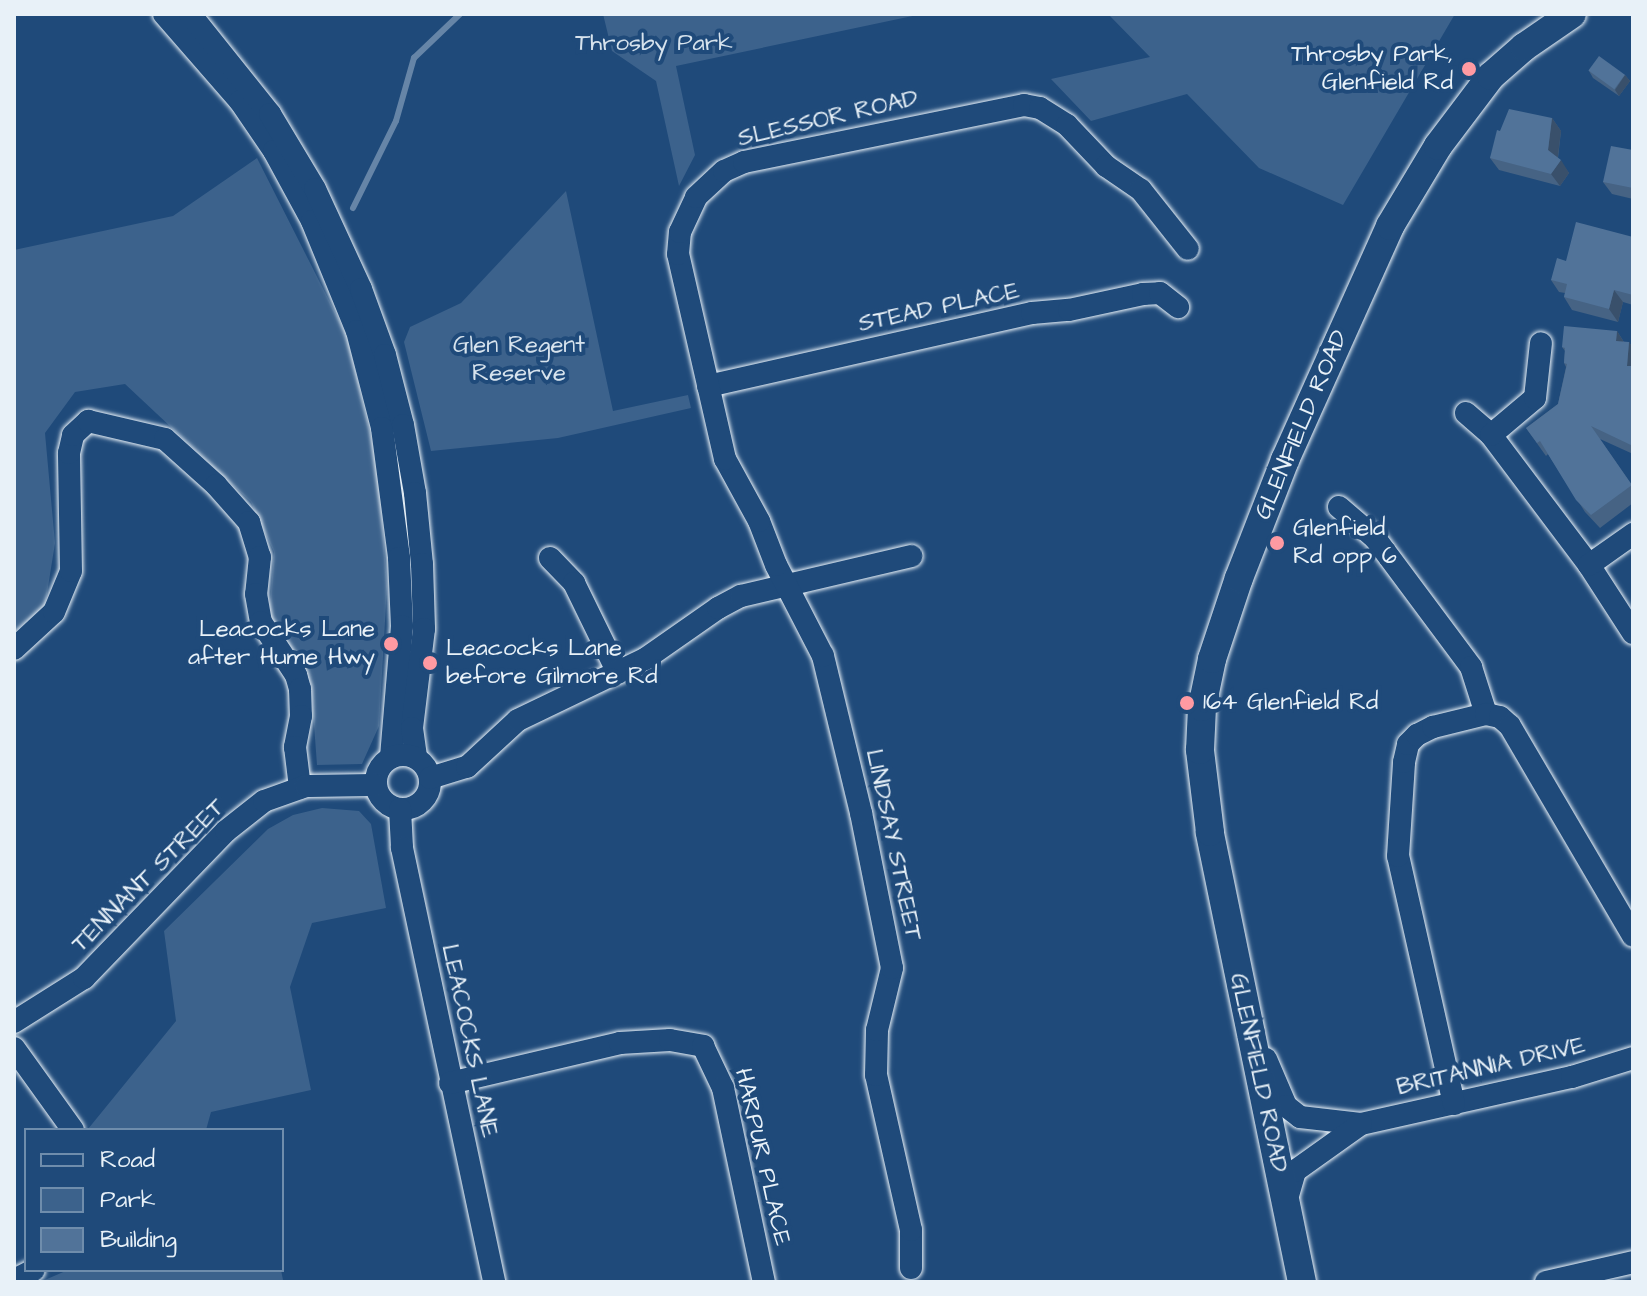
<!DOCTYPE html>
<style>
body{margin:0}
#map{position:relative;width:1647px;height:1296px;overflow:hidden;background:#1f4a7a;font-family:"Architects Daughter",sans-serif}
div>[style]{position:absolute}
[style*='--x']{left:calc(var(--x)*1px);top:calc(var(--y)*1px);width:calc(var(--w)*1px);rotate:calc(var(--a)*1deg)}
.green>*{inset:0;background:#3c628c}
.stream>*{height:6px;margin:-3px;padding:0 3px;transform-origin:3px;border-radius:3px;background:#6685a7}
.roads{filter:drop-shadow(0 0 2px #e8f1f8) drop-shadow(0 0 2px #e8f1f8)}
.minor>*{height:22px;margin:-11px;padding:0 11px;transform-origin:11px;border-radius:11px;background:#1f4a7a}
.minor>.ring{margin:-11px;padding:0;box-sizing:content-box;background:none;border:22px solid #1f4a7a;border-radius:50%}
.major>*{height:28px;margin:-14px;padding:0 14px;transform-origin:14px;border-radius:14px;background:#1f4a7a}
.wall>*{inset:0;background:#466384}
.shaded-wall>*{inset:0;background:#39506b}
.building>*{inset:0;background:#517399;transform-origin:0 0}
.dots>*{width:22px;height:22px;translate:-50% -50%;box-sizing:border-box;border:4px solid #1f4a7a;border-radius:50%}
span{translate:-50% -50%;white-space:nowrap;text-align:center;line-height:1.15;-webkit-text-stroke:8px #1f4a7a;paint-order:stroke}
.park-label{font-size:24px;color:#d7e3ed}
.poi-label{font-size:24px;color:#e8f1f8}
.right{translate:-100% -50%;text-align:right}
.left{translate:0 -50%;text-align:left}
.street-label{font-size:24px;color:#e8f1f8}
.frame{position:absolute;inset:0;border:16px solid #e8f1f8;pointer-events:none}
.legend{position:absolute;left:24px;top:1128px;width:260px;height:144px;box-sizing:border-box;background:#1f4a7a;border:2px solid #6f8dac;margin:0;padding:10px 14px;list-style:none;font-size:24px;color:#e8f1f8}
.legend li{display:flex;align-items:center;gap:16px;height:40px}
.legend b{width:40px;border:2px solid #6f8dac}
</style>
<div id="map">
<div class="green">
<i style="clip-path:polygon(603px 14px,922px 14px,676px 66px,695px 155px,679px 186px,656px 81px,612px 51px)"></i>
<i style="clip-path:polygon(1108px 14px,1455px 14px,1343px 205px,1259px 168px,1187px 94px,1091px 121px,1051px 79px,1150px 57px)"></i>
<i style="clip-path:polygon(257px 158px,347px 336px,378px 467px,387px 586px,379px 726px,362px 764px,317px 765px,311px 684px,269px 617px,274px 552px,251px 502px,125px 384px,75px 392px,45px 433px,55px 543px,45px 606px,14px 632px,14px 250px,173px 216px)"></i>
<i style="clip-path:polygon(566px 191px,613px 411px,688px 395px,691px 408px,558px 438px,431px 451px,404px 342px,410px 327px,461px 303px)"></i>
<i style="clip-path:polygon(322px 808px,359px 811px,371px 824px,386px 908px,312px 923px,290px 987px,311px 1090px,211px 1112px,206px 1130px,88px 1129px,176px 1021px,164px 931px,268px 829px,293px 815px)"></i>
<i style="clip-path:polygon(68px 1270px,281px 1270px,283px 1280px,40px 1282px)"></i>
</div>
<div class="stream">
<i style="--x:353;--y:208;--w:97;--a:-63.7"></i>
<i style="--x:396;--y:121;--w:66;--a:-74.1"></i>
<i style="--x:414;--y:58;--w:64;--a:-43.7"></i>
</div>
<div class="roads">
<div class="minor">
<i style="--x:164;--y:14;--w:116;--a:48.9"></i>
<i style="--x:240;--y:101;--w:60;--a:55.8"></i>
<i style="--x:274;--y:151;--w:80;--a:61.5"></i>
<i style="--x:312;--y:221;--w:119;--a:67.8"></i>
<i style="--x:357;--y:331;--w:100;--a:75.5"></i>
<i style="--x:382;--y:428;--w:131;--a:82.5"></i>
<i style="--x:399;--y:558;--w:68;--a:87.5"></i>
<i style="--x:402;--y:626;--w:132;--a:94.8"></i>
<i style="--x:190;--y:14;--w:128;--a:51.3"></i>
<i style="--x:270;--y:114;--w:87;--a:59"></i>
<i style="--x:315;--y:189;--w:110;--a:65.3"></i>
<i style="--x:361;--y:289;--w:70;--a:70"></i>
<i style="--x:385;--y:355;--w:72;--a:75.6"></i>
<i style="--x:403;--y:425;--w:69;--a:80"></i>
<i style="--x:415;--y:493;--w:71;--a:84.4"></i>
<i style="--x:422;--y:564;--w:65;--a:88.2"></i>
<i style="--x:424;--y:629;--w:100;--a:96.9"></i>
<i style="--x:412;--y:728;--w:30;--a:82"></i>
<i style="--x:708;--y:386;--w:332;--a:-12.7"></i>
<i style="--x:1032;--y:313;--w:37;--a:-5"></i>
<i style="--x:1069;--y:310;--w:76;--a:-12.2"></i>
<i style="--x:1143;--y:294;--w:17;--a:-3"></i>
<i style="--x:1160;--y:293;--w:23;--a:38"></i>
<i style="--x:1466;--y:413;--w:33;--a:41"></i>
<i style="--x:1491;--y:435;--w:163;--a:53"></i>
<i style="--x:1589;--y:565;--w:81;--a:57.1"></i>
<i style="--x:1491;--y:435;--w:57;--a:-40.1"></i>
<i style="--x:1535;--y:398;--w:55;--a:-83.8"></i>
<i style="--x:1339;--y:507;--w:48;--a:40.7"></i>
<i style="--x:1375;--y:538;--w:161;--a:53.3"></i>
<i style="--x:1471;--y:667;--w:49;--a:72.3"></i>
<i style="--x:550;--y:558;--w:35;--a:46"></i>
<i style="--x:574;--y:583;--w:100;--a:63.9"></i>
<i style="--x:1589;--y:565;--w:54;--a:-35.2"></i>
<i style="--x:14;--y:649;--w:54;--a:-42.8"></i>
<i style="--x:54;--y:612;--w:44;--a:-67.5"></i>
<i style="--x:71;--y:571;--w:118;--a:-91"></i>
<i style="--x:69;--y:453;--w:18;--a:-77"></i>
<i style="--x:73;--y:435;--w:21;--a:-43"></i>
<i style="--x:88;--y:421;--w:79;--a:13.2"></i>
<i style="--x:165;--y:439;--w:69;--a:42"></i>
<i style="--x:216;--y:485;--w:50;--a:48.3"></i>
<i style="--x:249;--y:522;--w:37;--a:73"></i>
<i style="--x:260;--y:557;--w:37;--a:96"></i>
<i style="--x:256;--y:594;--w:28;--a:80"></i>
<i style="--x:261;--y:622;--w:64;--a:56.6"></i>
<i style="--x:296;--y:675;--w:15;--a:74"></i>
<i style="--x:300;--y:689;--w:27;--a:88"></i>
<i style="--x:301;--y:716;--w:32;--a:101"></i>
<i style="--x:295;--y:747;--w:41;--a:83"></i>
<i class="ring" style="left:376px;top:755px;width:32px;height:32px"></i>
<i style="--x:430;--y:778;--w:39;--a:-17"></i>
<i style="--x:467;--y:767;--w:69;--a:-42.7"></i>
<i style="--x:518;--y:720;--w:141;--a:-25.7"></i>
<i style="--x:645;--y:659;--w:89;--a:-34.9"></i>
<i style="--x:718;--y:608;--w:26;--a:-28"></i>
<i style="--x:741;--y:596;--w:175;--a:-13.2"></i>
<i style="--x:400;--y:809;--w:39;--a:87"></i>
<i style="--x:402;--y:848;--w:444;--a:78"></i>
<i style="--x:14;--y:1022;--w:83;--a:-32.2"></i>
<i style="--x:84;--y:978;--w:204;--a:-46"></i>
<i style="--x:226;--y:831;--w:48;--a:-38.3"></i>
<i style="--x:264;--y:801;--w:45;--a:-19.7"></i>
<i style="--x:306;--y:786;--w:70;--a:-0.8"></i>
<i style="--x:14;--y:1048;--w:101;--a:54.3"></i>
<i style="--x:1266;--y:1059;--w:51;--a:66.9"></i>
<i style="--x:1286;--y:1106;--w:18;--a:38"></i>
<i style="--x:1300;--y:1117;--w:61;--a:6.5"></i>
<i style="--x:1361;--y:1124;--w:216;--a:-12.6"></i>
<i style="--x:1572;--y:1077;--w:64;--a:-17.3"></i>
<i style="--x:450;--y:1083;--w:175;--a:-13.2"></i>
<i style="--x:620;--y:1043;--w:50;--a:-3.4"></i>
<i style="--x:670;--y:1040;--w:34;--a:10"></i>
<i style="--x:703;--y:1046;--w:47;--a:64.5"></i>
<i style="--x:723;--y:1088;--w:198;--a:78.1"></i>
<i style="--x:1454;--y:1104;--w:254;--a:-102.7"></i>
<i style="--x:1398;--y:856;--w:94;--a:-86.3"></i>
<i style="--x:1404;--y:762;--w:18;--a:-77"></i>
<i style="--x:1408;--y:744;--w:13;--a:-45"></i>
<i style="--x:1417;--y:735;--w:18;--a:-27"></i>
<i style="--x:1433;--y:727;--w:55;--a:-13.8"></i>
<i style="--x:1486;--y:714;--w:14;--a:12"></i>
<i style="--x:1500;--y:717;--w:13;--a:42"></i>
<i style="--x:1510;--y:726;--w:243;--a:59.6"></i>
<i style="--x:1287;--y:1199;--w:29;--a:-74"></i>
<i style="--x:1295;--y:1171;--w:81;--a:-35.5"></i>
<i style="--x:911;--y:1268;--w:38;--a:-90"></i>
<i style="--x:911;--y:1230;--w:159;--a:-102.7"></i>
<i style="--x:876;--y:1075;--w:45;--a:-88.7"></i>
<i style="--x:877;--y:1030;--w:64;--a:-76.4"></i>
<i style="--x:892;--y:968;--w:158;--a:-101.3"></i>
<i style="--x:861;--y:813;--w:162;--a:-103.6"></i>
<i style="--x:823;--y:656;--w:102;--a:-117.3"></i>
<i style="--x:776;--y:565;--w:47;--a:-111.1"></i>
<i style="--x:759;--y:521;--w:71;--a:-118.7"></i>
<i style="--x:725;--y:459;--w:210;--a:-102.9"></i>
<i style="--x:678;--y:254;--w:22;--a:-85"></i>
<i style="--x:680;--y:232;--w:38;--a:-65"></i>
<i style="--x:696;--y:197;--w:38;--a:-43"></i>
<i style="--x:724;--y:171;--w:22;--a:-24"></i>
<i style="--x:744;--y:162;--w:286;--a:-11.5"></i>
<i style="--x:1024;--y:105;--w:16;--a:11"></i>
<i style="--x:1040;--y:108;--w:32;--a:32"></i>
<i style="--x:1067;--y:125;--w:57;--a:46.4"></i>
<i style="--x:1106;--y:166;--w:42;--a:34.4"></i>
<i style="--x:1141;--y:190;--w:75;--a:51.5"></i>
<i style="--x:14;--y:1280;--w:22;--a:-27"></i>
<i style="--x:1546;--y:1282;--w:89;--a:-12.9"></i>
</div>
<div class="major">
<i style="--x:1302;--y:1282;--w:459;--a:-101.6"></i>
<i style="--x:1210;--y:832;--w:83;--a:-97"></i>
<i style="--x:1200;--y:750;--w:43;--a:-87.3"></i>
<i style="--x:1202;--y:707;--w:49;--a:-78.2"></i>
<i style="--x:1212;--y:659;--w:85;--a:-71.6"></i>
<i style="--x:1239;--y:578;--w:127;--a:-68.7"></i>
<i style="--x:1285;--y:460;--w:256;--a:-65.8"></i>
<i style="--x:1390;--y:226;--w:93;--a:-59"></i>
<i style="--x:1438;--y:146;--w:88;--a:-52.9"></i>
<i style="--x:1491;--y:76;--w:44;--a:-41.3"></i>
<i style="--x:1524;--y:47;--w:58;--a:-34.5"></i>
</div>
</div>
<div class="wall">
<i style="clip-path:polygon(1589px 71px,1625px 75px,1630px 81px,1619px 96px,1593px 78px)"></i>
<i style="clip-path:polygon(1552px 118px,1561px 131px,1558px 158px,1569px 173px,1560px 186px,1499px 170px,1490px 158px,1500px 131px)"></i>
<i style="clip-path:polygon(1633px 150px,1633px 199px,1612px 194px,1603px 182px)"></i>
<i style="clip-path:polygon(1633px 237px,1633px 305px,1623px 302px,1618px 322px,1572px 310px,1564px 297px,1565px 293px,1559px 292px,1551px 280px,1566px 261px)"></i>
<i style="clip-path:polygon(1617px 331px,1624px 342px,1629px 342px,1633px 348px,1633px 454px,1600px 439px,1633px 487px,1633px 503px,1600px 528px,1585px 512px,1548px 454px,1546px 456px,1526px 428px,1558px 404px,1566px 367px,1564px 363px,1565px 351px,1562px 347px)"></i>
</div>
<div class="shaded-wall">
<i style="clip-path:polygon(1625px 75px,1630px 81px,1619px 96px,1615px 90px)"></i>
<i style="clip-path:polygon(1552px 118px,1561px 131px,1557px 163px,1548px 150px)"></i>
<i style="clip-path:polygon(1561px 160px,1569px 173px,1560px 186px,1551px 174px)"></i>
<i style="clip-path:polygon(1614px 290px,1623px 302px,1618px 322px,1609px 309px)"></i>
<i style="clip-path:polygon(1617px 331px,1625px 344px,1616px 341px)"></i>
<i style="clip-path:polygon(1629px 342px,1633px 348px,1633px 374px,1627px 366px)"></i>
</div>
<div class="building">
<i style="left:1599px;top:56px;width:32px;height:18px;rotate:36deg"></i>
<i style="clip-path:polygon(1509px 109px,1552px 118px,1548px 150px,1561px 160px,1551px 174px,1490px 158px,1497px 130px,1500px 131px)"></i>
<i style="clip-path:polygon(1611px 146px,1633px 150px,1633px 188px,1603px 182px)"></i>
<i style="clip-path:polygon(1576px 222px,1633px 237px,1633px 295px,1614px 290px,1609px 309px,1564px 297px,1567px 284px,1551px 280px,1557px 258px,1566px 261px)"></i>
<i style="clip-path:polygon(1564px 326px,1617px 331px,1616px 341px,1629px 342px,1627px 366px,1633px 366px,1633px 446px,1591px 426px,1632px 485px,1591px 515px,1576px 500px,1540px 441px,1537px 443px,1526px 428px,1558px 404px,1567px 364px,1564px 363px,1565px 348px,1562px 347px)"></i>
</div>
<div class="dots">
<i style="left:1469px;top:69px;background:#ff9aa2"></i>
<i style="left:1277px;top:543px;background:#ff9aa2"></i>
<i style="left:391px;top:644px;background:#ff9aa2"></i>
<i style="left:430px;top:663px;background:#ff9aa2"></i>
<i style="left:1187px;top:703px;background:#ff9aa2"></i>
</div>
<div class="park-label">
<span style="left:654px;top:44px">Throsby Park</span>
<span style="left:519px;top:360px">Glen Regent<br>Reserve</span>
</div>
<div class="poi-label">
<span class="right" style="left:1453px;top:69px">Throsby Park,<br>Glenfield Rd</span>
<span class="left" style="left:1293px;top:543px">Glenfield<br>Rd opp 6</span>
<span class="right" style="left:375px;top:644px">Leacocks Lane<br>after Hume Hwy</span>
<span class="left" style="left:446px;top:663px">Leacocks Lane<br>before Gilmore Rd</span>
<span class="left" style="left:1203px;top:703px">164 Glenfield Rd</span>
</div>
<div class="street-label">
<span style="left:828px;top:119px;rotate:-13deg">SLESSOR ROAD</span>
<span style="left:939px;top:308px;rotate:-12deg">STEAD PLACE</span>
<span style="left:1302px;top:425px;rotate:-67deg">GLENFIELD ROAD</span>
<span style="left:893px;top:845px;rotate:78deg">LINDSAY STREET</span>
<span style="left:149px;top:876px;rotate:-45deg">TENNANT STREET</span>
<span style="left:469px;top:1041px;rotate:78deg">LEACOCKS LANE</span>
<span style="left:1491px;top:1067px;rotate:-13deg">BRITANNIA DRIVE</span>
<span style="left:1258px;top:1073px;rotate:78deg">GLENFIELD ROAD</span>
<span style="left:762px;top:1157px;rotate:77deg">HARPUR PLACE</span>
</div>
<div class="frame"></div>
<ul class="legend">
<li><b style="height:10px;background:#1f4a7a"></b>Road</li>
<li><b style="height:22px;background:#3c628c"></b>Park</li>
<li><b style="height:22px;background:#517399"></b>Building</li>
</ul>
</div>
